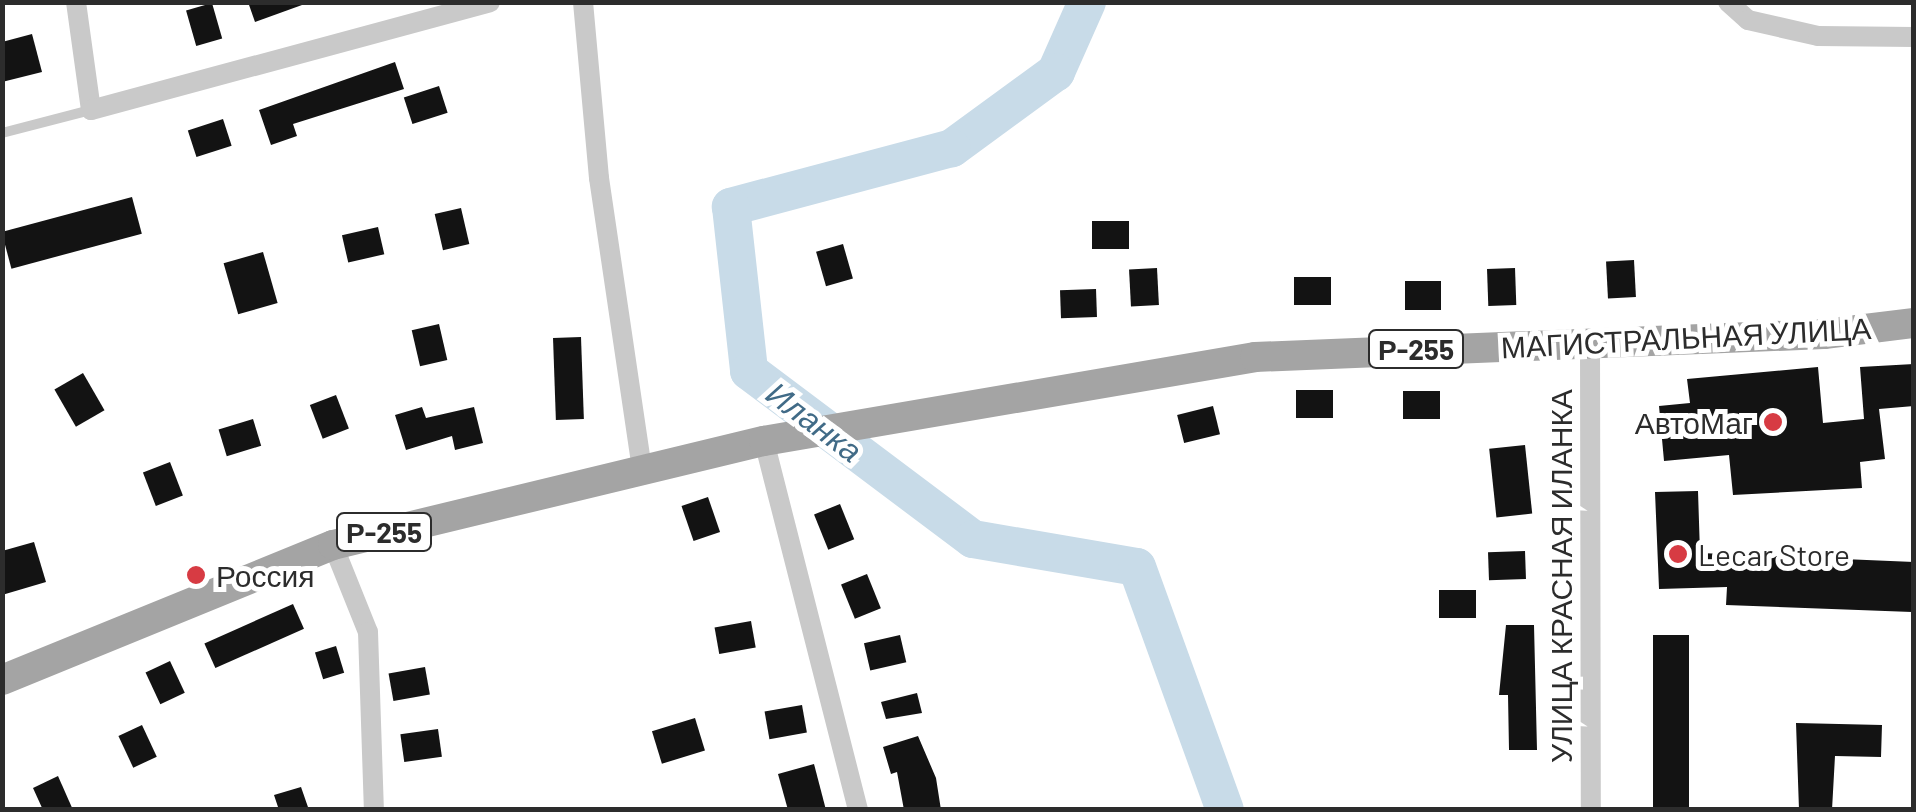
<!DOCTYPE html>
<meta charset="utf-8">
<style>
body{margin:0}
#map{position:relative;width:1916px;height:812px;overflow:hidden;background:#fff;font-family:Barlow,sans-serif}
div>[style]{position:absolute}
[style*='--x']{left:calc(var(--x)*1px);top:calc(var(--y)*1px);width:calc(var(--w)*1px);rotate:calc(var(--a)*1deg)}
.river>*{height:38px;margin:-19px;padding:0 19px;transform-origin:19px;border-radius:19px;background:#c8dbe8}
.building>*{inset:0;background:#131313;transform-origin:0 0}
.lane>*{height:10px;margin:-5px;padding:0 5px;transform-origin:5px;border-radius:5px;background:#c9c9c9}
.street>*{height:20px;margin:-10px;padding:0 10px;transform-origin:10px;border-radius:10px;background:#c9c9c9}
.primary>*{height:30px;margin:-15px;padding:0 15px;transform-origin:15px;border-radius:15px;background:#a4a4a4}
.dots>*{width:28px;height:28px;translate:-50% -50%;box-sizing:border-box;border:5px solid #fff;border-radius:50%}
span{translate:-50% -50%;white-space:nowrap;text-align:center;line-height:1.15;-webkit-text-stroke:10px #fff;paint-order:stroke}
.shield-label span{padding:2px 8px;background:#fff;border:2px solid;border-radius:8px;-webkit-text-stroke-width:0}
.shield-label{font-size:28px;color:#2c2c2c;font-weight:700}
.street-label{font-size:30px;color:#2c2c2c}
.poi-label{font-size:30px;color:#2c2c2c}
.right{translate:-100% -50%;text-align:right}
.left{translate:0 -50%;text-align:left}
.water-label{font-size:32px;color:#416b87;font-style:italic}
.frame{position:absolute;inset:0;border:5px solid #2c2c2c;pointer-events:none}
</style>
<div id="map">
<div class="river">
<i style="--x:1087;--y:2;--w:77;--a:113.9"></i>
<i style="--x:1056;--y:72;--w:129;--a:143.8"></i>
<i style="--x:952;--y:148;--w:229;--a:165.1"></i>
<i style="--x:731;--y:207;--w:165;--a:83.7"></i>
<i style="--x:749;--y:371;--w:280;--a:36.9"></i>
<i style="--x:973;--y:539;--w:166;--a:9.7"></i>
<i style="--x:1137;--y:567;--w:258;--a:70.1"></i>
</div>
<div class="building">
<i style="clip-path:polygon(248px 2px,302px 2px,302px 5px,255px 22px)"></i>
<i style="left:212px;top:3px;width:37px;height:27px;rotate:74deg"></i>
<i style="clip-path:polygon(32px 34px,42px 72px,2px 82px,2px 42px)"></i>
<i style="clip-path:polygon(395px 62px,404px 89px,293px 124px,297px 136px,271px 145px,259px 110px)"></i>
<i style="left:439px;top:86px;width:28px;height:37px;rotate:72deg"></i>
<i style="left:223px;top:119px;width:28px;height:37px;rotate:72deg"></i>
<i style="left:132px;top:197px;width:38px;height:135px;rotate:75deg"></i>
<i style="left:461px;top:208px;width:37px;height:27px;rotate:77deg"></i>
<i style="left:1129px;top:221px;width:28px;height:37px;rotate:90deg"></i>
<i style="left:378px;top:227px;width:28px;height:37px;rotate:77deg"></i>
<i style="left:843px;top:244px;width:36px;height:28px;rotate:74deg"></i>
<i style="left:263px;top:252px;width:53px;height:41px;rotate:74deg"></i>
<i style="left:1634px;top:260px;width:37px;height:28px;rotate:87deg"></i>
<i style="left:1157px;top:268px;width:37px;height:28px;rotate:87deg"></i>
<i style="left:1515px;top:268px;width:37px;height:28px;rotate:88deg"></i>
<i style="left:1294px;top:277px;width:37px;height:28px"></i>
<i style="left:1405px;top:281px;width:36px;height:29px"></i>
<i style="left:1096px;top:289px;width:28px;height:36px;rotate:88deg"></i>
<i style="left:439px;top:324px;width:37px;height:28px;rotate:77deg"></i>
<i style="left:581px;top:337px;width:82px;height:28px;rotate:88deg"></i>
<i style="clip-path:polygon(1914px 364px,1914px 406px,1879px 409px,1885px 459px,1860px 462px,1862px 488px,1733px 495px,1729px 455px,1664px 461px,1659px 406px,1690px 403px,1687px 379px,1818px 367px,1823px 423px,1864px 419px,1860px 367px)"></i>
<i style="left:83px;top:373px;width:43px;height:33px;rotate:60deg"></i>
<i style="left:1296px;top:390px;width:37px;height:28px"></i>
<i style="left:1440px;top:391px;width:28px;height:37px;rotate:90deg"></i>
<i style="left:336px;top:395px;width:36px;height:28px;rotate:69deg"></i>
<i style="left:1213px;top:406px;width:29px;height:37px;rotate:76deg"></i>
<i style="clip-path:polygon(422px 407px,426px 418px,474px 407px,483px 443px,455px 450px,452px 436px,406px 450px,395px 415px)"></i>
<i style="left:253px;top:419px;width:28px;height:36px;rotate:73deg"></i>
<i style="left:1525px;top:445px;width:69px;height:36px;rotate:84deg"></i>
<i style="left:170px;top:462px;width:36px;height:29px;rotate:69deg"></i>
<i style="clip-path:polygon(1698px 491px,1700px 553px,1914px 562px,1912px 612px,1726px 605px,1727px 587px,1659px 589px,1655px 492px)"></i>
<i style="left:708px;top:497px;width:37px;height:28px;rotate:71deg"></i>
<i style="left:840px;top:504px;width:38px;height:28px;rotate:68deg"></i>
<i style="clip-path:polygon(34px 542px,46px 582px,2px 595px,2px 551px)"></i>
<i style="left:1525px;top:551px;width:28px;height:37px;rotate:88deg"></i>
<i style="left:867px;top:574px;width:37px;height:28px;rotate:68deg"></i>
<i style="left:1476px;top:590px;width:28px;height:37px;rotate:90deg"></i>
<i style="left:293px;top:604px;width:27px;height:97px;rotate:66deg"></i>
<i style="left:751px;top:621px;width:27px;height:37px;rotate:80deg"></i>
<i style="clip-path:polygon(1506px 625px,1534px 625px,1537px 750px,1509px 750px,1508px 695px,1499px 695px)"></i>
<i style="left:900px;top:635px;width:28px;height:37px;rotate:77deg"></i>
<i style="left:1653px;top:635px;width:36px;height:175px"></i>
<i style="left:336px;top:646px;width:28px;height:22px;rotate:73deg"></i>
<i style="left:170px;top:661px;width:35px;height:27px;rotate:65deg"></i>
<i style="left:425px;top:667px;width:28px;height:37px;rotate:80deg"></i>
<i style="clip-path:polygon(917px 693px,922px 713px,886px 719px,881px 702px)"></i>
<i style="left:802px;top:705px;width:28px;height:38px;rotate:80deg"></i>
<i style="left:695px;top:718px;width:34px;height:45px;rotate:73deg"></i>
<i style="clip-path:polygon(1796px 723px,1882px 725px,1881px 757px,1835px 756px,1832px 810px,1799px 810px)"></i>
<i style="left:142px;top:725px;width:35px;height:26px;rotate:65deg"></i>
<i style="left:438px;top:729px;width:28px;height:38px;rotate:82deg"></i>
<i style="clip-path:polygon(918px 736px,936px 778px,941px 810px,904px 810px,897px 772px,891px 774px,883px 747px)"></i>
<i style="clip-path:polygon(814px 764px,826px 810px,788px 810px,778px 774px)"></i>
<i style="clip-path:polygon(58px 776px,73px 810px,43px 810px,33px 788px)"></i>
<i style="clip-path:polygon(301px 787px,309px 810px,279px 810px,274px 795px)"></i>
</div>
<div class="lane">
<i style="--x:2;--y:133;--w:92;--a:-14.5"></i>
</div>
<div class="street">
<i style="--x:76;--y:2;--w:109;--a:82.1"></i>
<i style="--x:91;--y:110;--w:413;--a:-15.1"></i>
<i style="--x:583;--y:2;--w:177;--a:84.8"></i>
<i style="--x:599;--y:178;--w:294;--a:81.6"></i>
<i style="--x:1728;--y:2;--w:27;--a:42"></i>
<i style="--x:1748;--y:20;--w:72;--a:12.9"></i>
<i style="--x:1818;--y:36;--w:96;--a:0.6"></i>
<i style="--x:1590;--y:343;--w:467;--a:89.9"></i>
<i style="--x:764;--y:441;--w:381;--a:75.7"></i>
<i style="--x:333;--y:545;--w:94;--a:68.1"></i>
<i style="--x:368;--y:632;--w:178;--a:88.1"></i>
</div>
<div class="primary">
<i style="--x:2;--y:680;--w:357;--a:-22.2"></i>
<i style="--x:333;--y:545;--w:443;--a:-13.6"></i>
<i style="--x:764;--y:441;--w:498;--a:-9.7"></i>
<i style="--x:1255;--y:357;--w:569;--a:-2.31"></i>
<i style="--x:1824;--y:334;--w:91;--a:-7"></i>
</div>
<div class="dots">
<i style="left:1773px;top:422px;background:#d73b43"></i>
<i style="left:1678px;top:554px;background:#d73b43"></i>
<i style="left:196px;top:575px;background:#d73b43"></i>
</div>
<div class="shield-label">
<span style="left:1416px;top:349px">Р-255</span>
<span style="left:384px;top:532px">Р-255</span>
</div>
<div class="street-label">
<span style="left:1686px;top:337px;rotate:-3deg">МАГИСТРАЛЬНАЯ УЛИЦА</span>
<span style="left:1560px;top:576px;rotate:-90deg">УЛИЦА КРАСНАЯ ИЛАНКА</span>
</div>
<div class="poi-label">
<span class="right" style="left:1753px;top:422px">АвтоМаг</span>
<span class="left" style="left:1698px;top:554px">Lecar Store</span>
<span class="left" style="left:216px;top:575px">Россия</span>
</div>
<div class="water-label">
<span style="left:815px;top:421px;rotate:37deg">Иланка</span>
</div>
<div class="frame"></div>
</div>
